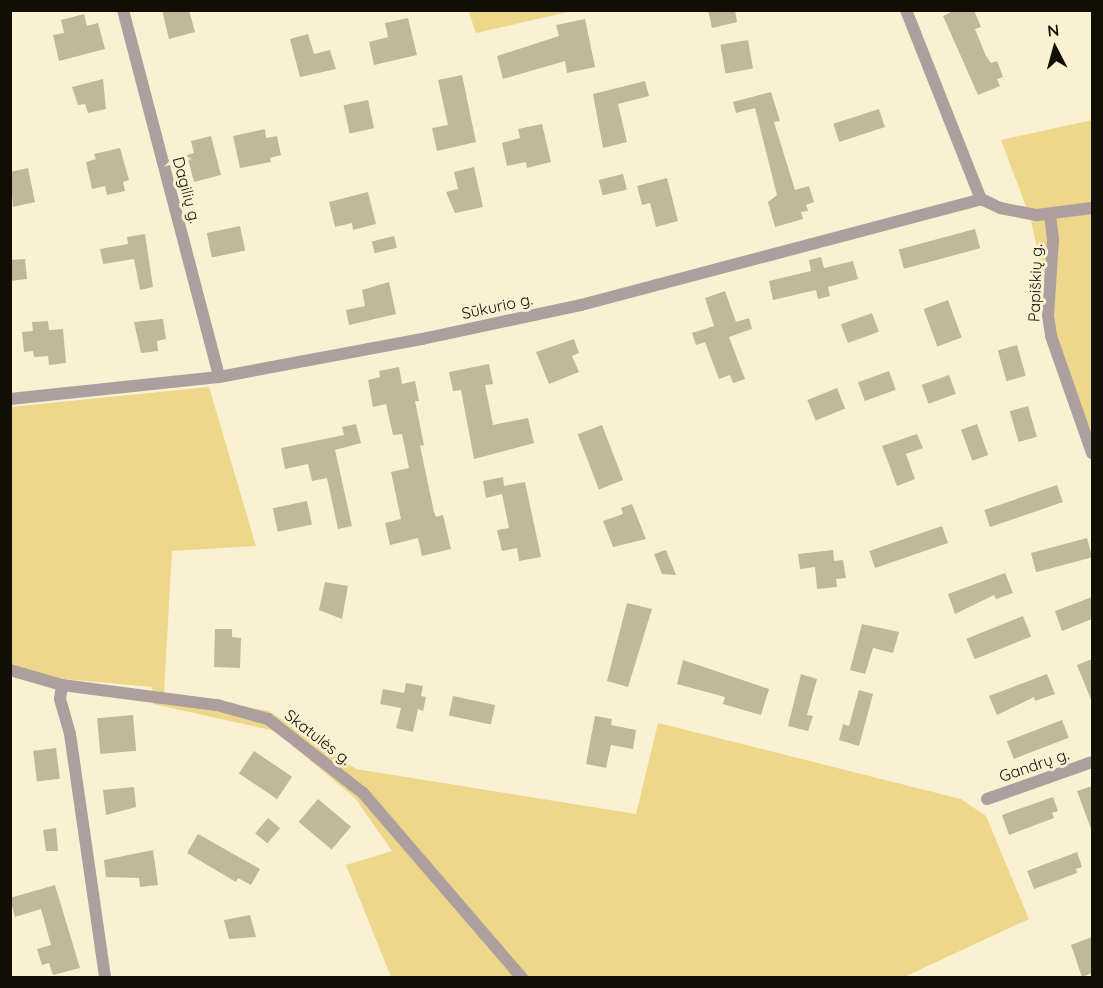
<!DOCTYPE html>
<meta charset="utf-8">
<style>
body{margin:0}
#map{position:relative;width:1103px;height:988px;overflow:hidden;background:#faf1d3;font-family:Quicksand,sans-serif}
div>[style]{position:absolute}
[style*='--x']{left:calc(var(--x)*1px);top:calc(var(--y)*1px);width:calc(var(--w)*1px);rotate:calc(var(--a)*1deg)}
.green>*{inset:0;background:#edd78b}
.building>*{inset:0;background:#c1b89c;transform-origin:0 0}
.street>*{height:12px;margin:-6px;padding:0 6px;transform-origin:6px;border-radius:6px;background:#ae9f9f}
span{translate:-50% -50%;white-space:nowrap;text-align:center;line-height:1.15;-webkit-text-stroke:6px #faf1d3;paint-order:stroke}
.street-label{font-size:16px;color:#120f05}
.frame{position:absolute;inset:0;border:12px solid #120f05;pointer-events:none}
.north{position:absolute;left:1025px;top:18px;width:60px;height:60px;-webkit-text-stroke:4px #faf1d3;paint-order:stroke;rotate:354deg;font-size:16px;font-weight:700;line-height:24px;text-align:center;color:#120f05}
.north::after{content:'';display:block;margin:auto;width:21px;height:27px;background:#120f05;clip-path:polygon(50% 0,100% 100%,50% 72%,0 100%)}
</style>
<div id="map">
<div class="green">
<i style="clip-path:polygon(468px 10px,572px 10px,572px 11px,476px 33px)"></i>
<i style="clip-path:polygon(1092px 120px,1092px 433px,1058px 346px,1031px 220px,1001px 140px)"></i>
<i style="clip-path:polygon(209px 387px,256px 546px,172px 551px,164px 693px,269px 711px,356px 769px,636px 814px,658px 723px,961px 799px,986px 816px,1029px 919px,904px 977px,391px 977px,346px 865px,392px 851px,355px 798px,275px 731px,153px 704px,152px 687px,11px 674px,10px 407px)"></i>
</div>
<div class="building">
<i style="clip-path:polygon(162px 10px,189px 10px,195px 32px,169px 39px)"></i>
<i style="clip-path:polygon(708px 10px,735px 10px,737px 22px,712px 28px)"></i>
<i style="clip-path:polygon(955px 10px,974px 10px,981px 27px,975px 29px,986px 56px,991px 63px,997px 61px,1003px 77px,997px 79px,1000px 86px,978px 95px,943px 16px)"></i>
<i style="clip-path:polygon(84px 14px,87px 26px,98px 23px,105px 49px,59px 61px,53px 35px,64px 33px,61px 20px)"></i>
<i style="clip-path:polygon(408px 18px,417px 55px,374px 65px,369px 42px,388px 37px,385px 23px)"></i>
<i style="clip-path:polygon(585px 19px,595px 67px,567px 73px,565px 61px,503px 79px,497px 56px,559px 36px,556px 25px)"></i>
<i style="clip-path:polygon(308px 34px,314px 54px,330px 50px,336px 69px,300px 77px,290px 39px)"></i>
<i style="left:748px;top:40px;width:29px;height:28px;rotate:80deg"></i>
<i style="clip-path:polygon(462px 75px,476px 142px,437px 151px,432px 128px,448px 125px,438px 80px)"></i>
<i style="clip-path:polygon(103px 79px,106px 109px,88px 113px,85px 104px,78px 105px,72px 87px)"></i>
<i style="clip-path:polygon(645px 81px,649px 96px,618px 104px,627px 142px,603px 148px,593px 94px)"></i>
<i style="clip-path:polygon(771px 92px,780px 121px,774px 122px,795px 190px,809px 186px,814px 202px,806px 205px,808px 211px,801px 212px,803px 219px,775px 227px,768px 202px,777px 195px,755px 108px,736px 113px,733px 102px)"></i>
<i style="left:368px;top:100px;width:29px;height:25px;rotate:78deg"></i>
<i style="left:879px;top:109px;width:19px;height:48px;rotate:72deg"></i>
<i style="clip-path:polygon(542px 124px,551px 162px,527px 168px,526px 162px,507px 166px,502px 143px,520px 138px,518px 129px)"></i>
<i style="clip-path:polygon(265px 129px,266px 138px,277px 136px,281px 155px,270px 158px,271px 162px,240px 168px,233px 136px)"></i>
<i style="clip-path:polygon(211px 136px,221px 175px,194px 182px,187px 155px,194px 153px,191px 141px)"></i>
<i style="clip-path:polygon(120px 148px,129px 180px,123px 182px,125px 191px,107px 195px,105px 186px,92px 189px,86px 162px,96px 159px,94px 154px)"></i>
<i style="clip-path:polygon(474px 167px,483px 207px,455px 213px,446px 192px,458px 189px,454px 172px)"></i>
<i style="clip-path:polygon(28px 168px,35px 202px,13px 207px,10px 172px)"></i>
<i style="left:623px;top:174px;width:16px;height:25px;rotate:76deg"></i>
<i style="clip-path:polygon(667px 178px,678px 221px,656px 227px,650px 203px,642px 205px,637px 186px)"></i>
<i style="clip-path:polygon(368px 192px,376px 224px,353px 230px,352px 223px,335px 227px,329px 202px)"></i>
<i style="left:240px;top:226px;width:25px;height:34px;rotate:78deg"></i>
<i style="left:975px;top:229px;width:20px;height:79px;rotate:75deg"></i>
<i style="clip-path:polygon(145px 234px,153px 287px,140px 290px,134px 259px,103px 264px,100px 249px,128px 244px,127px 237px)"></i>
<i style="left:394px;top:236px;width:12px;height:23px;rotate:76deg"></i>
<i style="clip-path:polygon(821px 257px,824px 268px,853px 261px,858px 279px,828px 287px,830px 296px,818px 299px,816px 290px,773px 300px,769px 281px,811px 271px,809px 260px)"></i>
<i style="clip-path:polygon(25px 259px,27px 279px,10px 281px,10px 260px)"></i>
<i style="clip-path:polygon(389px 282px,396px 314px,349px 325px,346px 310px,365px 306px,362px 290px)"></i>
<i style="clip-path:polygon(725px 291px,736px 322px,749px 318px,752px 329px,729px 337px,745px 379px,733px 383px,730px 375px,719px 379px,705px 342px,696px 345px,692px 333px,714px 326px,705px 298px)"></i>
<i style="left:948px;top:300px;width:40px;height:26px;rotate:70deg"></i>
<i style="left:872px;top:313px;width:20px;height:33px;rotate:70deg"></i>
<i style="clip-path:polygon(163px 319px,166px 339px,157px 341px,158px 351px,141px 353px,134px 322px)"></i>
<i style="clip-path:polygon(48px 321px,49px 330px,63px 329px,66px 363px,49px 365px,48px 356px,34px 357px,33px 351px,24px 352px,22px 332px,33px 331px,32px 322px)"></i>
<i style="clip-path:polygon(574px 339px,579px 353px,572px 356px,579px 372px,549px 384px,536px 352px)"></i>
<i style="left:1017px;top:345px;width:32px;height:20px;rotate:74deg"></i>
<i style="clip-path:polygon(489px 364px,493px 384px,485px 385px,493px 425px,528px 418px,534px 443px,474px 459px,461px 390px,453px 391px,449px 372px)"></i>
<i style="clip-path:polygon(399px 367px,402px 384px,415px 381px,419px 401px,415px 401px,424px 445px,420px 446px,434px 512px,436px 517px,443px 515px,451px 549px,422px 556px,418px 538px,390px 545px,385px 523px,401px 519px,391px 472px,409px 468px,402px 434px,393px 435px,386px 404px,373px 407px,368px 380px,380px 377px,379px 371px)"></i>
<i style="left:889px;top:371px;width:20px;height:33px;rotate:70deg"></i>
<i style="left:949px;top:375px;width:20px;height:29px;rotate:70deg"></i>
<i style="left:837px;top:388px;width:22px;height:32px;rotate:68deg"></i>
<i style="left:1028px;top:406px;width:32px;height:19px;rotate:74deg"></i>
<i style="clip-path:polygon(356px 424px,361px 443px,335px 450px,352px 526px,338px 529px,327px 478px,312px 481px,308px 464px,285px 469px,281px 448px,344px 435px,342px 427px)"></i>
<i style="left:977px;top:424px;width:33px;height:17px;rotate:70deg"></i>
<i style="left:602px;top:425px;width:59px;height:26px;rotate:69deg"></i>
<i style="clip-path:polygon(917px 434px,923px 448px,906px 454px,915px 479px,897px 486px,882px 446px)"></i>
<i style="clip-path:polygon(503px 477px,504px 486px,525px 482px,541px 557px,519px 561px,517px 548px,502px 551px,497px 530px,509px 528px,502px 494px,486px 498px,483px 481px)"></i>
<i style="left:1057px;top:485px;width:18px;height:77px;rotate:71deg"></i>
<i style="left:307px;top:501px;width:24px;height:35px;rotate:78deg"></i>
<i style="clip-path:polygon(632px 504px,646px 539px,613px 547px,603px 521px,623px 514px,621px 508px)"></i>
<i style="left:942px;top:526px;width:18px;height:77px;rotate:71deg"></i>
<i style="left:1087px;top:538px;width:20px;height:58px;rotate:75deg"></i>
<i style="clip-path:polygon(666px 550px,676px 575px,662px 574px,654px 554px)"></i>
<i style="clip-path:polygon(833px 550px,834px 561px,843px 560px,846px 578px,836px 579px,837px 587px,817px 589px,815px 567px,800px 569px,798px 554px)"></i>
<i style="clip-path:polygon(1005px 573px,1013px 593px,996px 599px,994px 595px,955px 614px,948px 594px)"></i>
<i style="clip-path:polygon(325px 582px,348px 586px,342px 619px,319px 610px)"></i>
<i style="clip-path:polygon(1092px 597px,1092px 619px,1062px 631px,1055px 611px)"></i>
<i style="clip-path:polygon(627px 603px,652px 609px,628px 687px,607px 681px)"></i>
<i style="left:1023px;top:616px;width:22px;height:61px;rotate:68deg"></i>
<i style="clip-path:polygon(862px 624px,899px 632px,893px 653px,873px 648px,865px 674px,850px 670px)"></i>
<i style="clip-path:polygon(215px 629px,232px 629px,232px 637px,241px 638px,240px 668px,214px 667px)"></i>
<i style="clip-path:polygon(1092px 659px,1092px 702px,1077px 665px)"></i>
<i style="clip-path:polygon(683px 660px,769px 689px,761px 715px,723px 704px,725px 697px,677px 684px)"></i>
<i style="clip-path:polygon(801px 674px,817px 679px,807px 715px,813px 716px,808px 731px,788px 726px)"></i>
<i style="clip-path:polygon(1047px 674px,1055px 694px,1035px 701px,1034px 697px,997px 715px,989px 696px)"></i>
<i style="clip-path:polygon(406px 683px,423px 686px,421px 696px,426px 697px,423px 711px,418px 709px,413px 732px,396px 728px,401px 708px,380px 704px,383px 689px,404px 693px)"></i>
<i style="clip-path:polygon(859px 690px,873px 694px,859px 746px,839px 740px,843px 724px,849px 726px)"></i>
<i style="left:453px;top:696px;width:43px;height:20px;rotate:12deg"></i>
<i style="left:133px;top:715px;width:36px;height:36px;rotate:85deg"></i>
<i style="clip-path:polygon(595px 716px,612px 719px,611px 725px,636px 730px,633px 749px,611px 745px,606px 768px,586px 764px)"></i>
<i style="left:1062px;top:720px;width:19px;height:59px;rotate:69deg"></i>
<i style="left:56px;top:748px;width:31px;height:23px;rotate:83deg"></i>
<i style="left:254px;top:751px;width:46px;height:27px;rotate:34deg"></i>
<i style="clip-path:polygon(1092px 786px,1092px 829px,1091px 829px,1077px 791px)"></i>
<i style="clip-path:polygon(134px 787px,136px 807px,106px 815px,103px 790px)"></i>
<i style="clip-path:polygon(1053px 797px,1058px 811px,1052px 813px,1054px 818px,1009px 835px,1002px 815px)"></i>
<i style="left:318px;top:799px;width:43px;height:30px;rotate:40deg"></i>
<i style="left:268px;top:818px;width:16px;height:20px;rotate:40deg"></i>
<i style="clip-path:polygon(56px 828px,58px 851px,46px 851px,43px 830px)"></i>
<i style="clip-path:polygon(198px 834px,260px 869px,251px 885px,238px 878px,236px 882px,187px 853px)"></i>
<i style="clip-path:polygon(153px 850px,158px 885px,140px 887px,139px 878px,106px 877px,104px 860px)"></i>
<i style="clip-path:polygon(1077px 852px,1082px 867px,1076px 869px,1077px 873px,1034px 889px,1027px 871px)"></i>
<i style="clip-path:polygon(55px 885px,80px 968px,53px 975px,49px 963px,42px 965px,37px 949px,51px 945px,41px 909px,15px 917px,10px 898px)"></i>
<i style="clip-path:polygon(250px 915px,256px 937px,229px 939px,224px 920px)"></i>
<i style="clip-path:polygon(1092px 937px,1092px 973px,1082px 977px,1071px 945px)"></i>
</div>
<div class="street">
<i style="--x:123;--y:10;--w:379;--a:75.3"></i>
<i style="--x:906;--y:10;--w:203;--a:68.4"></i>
<i style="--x:981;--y:199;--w:21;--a:25"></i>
<i style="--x:1000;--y:208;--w:38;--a:11"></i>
<i style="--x:1037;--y:215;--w:55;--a:-7.3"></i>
<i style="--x:1050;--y:215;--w:25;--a:83"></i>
<i style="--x:1053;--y:240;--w:76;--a:93.8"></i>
<i style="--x:1048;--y:316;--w:20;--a:81"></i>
<i style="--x:1051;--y:336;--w:124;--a:70.7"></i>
<i style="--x:10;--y:399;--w:210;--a:-6"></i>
<i style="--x:219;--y:377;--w:207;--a:-10.6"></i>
<i style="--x:422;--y:339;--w:163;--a:-12.1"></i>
<i style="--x:581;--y:305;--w:414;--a:-14.8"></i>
<i style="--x:10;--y:670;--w:54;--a:16.1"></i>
<i style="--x:62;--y:685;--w:156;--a:7.4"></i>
<i style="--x:217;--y:705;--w:53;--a:15.4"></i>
<i style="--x:268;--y:719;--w:120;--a:37.9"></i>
<i style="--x:363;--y:793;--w:244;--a:49.3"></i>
<i style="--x:62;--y:685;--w:14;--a:98"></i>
<i style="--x:60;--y:699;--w:36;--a:74"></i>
<i style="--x:70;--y:734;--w:246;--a:81.8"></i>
<i style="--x:987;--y:799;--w:111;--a:-19.4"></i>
</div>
<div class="street-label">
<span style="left:187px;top:190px;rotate:75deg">Dagilių g.</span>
<span style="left:1035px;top:283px;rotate:-88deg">Papiškių g.</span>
<span style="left:497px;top:306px;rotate:-12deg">Sūkurio g.</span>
<span style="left:318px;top:737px;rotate:38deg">Skatulės g.</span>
<span style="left:1034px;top:765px;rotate:-19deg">Gandrų g.</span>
</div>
<div class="frame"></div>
<div class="north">N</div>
</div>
